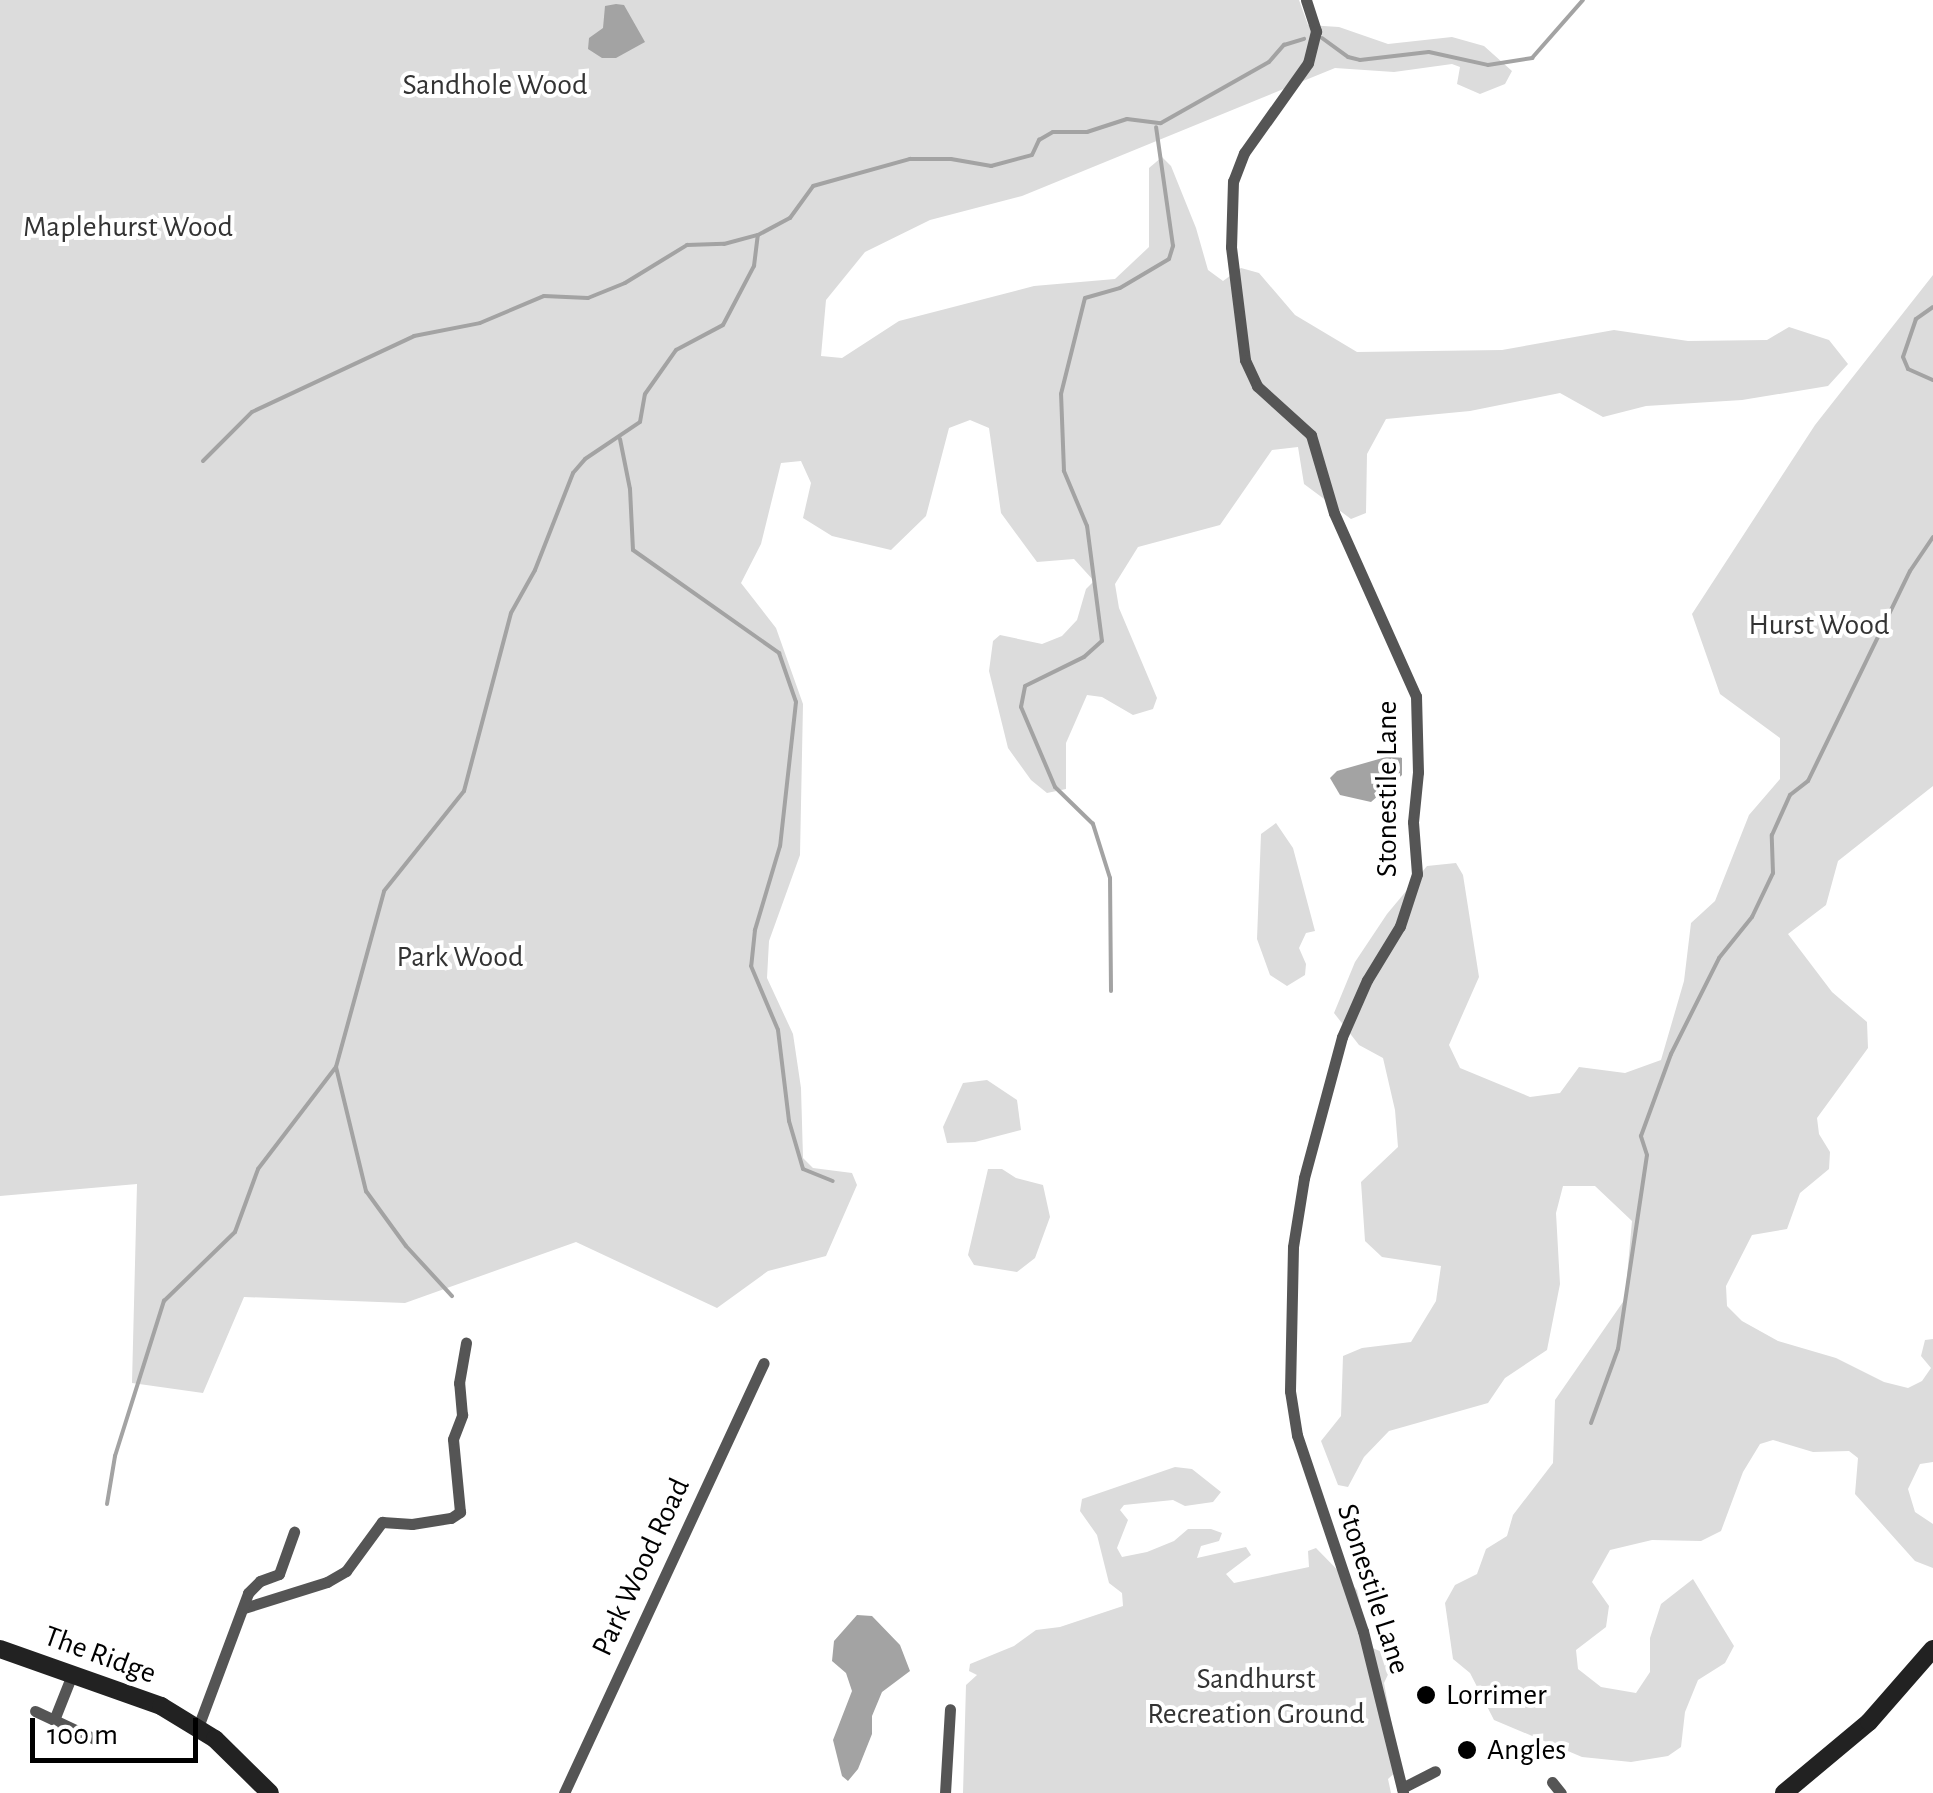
<!DOCTYPE html>
<style>
body{margin:0}
#map{position:relative;width:1933px;height:1793px;overflow:hidden;background:#fff;font-family:"Alegreya Sans",sans-serif}
div>[style]{position:absolute}
[style*='--x']{left:calc(var(--x)*1px);top:calc(var(--y)*1px);width:calc(var(--w)*1px);rotate:calc(var(--a)*1deg)}
.green>*{inset:0;background:#dcdcdc}
.water>*{inset:0;background:#a3a3a3}
.stream>*{height:4px;margin:-2px;padding:0 2px;transform-origin:2px;border-radius:2px;background:#a3a3a3}
.street>*{height:11px;margin:-5.5px;padding:0 5.5px;transform-origin:5.5px;border-radius:5.5px;background:#555}
.secondary>*{height:18px;margin:-9px;padding:0 9px;transform-origin:9px;border-radius:9px;background:#222}
.dots>*{width:28px;height:28px;translate:-50% -50%;box-sizing:border-box;border:5px solid #fff;border-radius:50%}
span{translate:-50% -50%;white-space:nowrap;text-align:center;line-height:1.15;-webkit-text-stroke:8px #fff;paint-order:stroke}
.park-label{font-size:30px;color:#333}
.street-label{font-size:30px;color:#000}
.poi-label{font-size:30px;color:#000}
.left{translate:0 -50%;text-align:left}
.scale{position:absolute;left:30px;top:1718px;width:168px;height:45px;box-sizing:border-box;border:5px solid #000;border-top:0;padding-left:12px;font-size:30px;line-height:35px;white-space:nowrap;color:#000;-webkit-text-stroke:8px #fff;paint-order:stroke}
</style>
<div id="map">
<div class="green">
<i style="clip-path:polygon(0 0,1299px 0,1308px 25px,1339px 27px,1388px 44px,1452px 37px,1484px 46px,1512px 71px,1505px 84px,1480px 94px,1457px 84px,1460px 67px,1452px 64px,1394px 72px,1335px 68px,1022px 196px,930px 220px,865px 252px,826px 300px,821px 356px,842px 358px,899px 321px,1034px 286px,1115px 279px,1149px 247px,1149px 168px,1162px 157px,1171px 166px,1196px 228px,1208px 270px,1223px 281px,1241px 268px,1259px 273px,1295px 315px,1357px 352px,1502px 350px,1614px 330px,1688px 341px,1767px 340px,1789px 327px,1829px 340px,1848px 364px,1828px 386px,1742px 400px,1646px 406px,1603px 417px,1560px 393px,1470px 411px,1386px 419px,1367px 454px,1366px 513px,1351px 519px,1304px 484px,1298px 447px,1272px 450px,1220px 525px,1138px 547px,1115px 584px,1119px 608px,1157px 698px,1153px 709px,1133px 715px,1102px 697px,1087px 695px,1066px 743px,1066px 789px,1047px 793px,1031px 780px,1008px 748px,989px 671px,993px 641px,1000px 635px,1042px 644px,1062px 636px,1077px 620px,1086px 589px,1094px 581px,1074px 559px,1037px 562px,1001px 513px,989px 428px,970px 420px,949px 428px,926px 516px,891px 550px,832px 536px,803px 518px,811px 483px,801px 461px,781px 463px,761px 544px,741px 583px,776px 628px,803px 704px,800px 855px,769px 941px,767px 978px,793px 1034px,801px 1088px,803px 1158px,813px 1168px,852px 1173px,857px 1185px,826px 1256px,768px 1271px,717px 1308px,576px 1242px,405px 1303px,244px 1297px,203px 1393px,132px 1383px,137px 1184px,0 1196px)"></i>
<i style="clip-path:polygon(1933px 275px,1933px 786px,1838px 861px,1826px 905px,1788px 934px,1832px 992px,1867px 1022px,1868px 1048px,1817px 1118px,1819px 1134px,1830px 1152px,1829px 1169px,1800px 1193px,1787px 1229px,1752px 1235px,1726px 1286px,1727px 1306px,1742px 1321px,1778px 1341px,1836px 1358px,1884px 1382px,1908px 1388px,1922px 1381px,1931px 1368px,1921px 1356px,1925px 1340px,1933px 1339px,1933px 1462px,1920px 1464px,1908px 1489px,1915px 1512px,1933px 1524px,1933px 1568px,1915px 1561px,1855px 1494px,1858px 1458px,1849px 1451px,1813px 1452px,1773px 1440px,1760px 1444px,1743px 1472px,1721px 1531px,1701px 1541px,1652px 1540px,1610px 1550px,1592px 1582px,1609px 1606px,1606px 1627px,1576px 1650px,1578px 1669px,1601px 1687px,1636px 1693px,1650px 1672px,1650px 1638px,1661px 1604px,1693px 1579px,1734px 1646px,1725px 1663px,1698px 1680px,1685px 1712px,1681px 1747px,1668px 1756px,1631px 1762px,1582px 1757px,1494px 1720px,1470px 1673px,1453px 1659px,1445px 1603px,1455px 1585px,1477px 1574px,1486px 1549px,1507px 1536px,1513px 1515px,1553px 1463px,1555px 1400px,1625px 1299px,1632px 1221px,1595px 1186px,1563px 1186px,1556px 1213px,1560px 1284px,1547px 1350px,1505px 1378px,1488px 1403px,1389px 1431px,1364px 1457px,1348px 1487px,1338px 1485px,1321px 1441px,1341px 1416px,1343px 1356px,1362px 1348px,1411px 1342px,1436px 1301px,1441px 1266px,1382px 1257px,1365px 1241px,1361px 1182px,1398px 1147px,1395px 1110px,1383px 1058px,1359px 1045px,1334px 1013px,1355px 962px,1387px 914px,1427px 866px,1456px 863px,1463px 875px,1479px 977px,1449px 1045px,1460px 1068px,1530px 1097px,1560px 1093px,1579px 1067px,1625px 1073px,1661px 1060px,1684px 981px,1691px 923px,1715px 901px,1749px 815px,1780px 779px,1780px 738px,1720px 694px,1692px 614px,1815px 425px)"></i>
<i style="clip-path:polygon(1276px 823px,1293px 848px,1315px 931px,1306px 933px,1299px 948px,1306px 964px,1305px 975px,1287px 986px,1270px 975px,1257px 939px,1261px 834px)"></i>
<i style="clip-path:polygon(987px 1080px,1017px 1100px,1021px 1130px,975px 1142px,947px 1143px,943px 1127px,963px 1083px)"></i>
<i style="clip-path:polygon(988px 1169px,1002px 1169px,1016px 1178px,1043px 1185px,1050px 1217px,1035px 1258px,1017px 1272px,974px 1265px,968px 1255px)"></i>
<i style="clip-path:polygon(1175px 1467px,1192px 1469px,1221px 1492px,1213px 1502px,1185px 1506px,1173px 1500px,1124px 1505px,1120px 1510px,1128px 1520px,1117px 1548px,1122px 1557px,1147px 1552px,1174px 1541px,1188px 1529px,1211px 1529px,1222px 1533px,1219px 1541px,1201px 1546px,1197px 1558px,1246px 1547px,1251px 1555px,1226px 1574px,1234px 1583px,1309px 1567px,1308px 1551px,1316px 1548px,1357px 1590px,1370px 1647px,1387px 1654px,1393px 1664px,1384px 1683px,1400px 1768px,1388px 1779px,1391px 1793px,963px 1793px,966px 1685px,977px 1675px,969px 1671px,970px 1664px,1014px 1646px,1036px 1630px,1060px 1627px,1123px 1606px,1122px 1593px,1109px 1583px,1097px 1535px,1080px 1511px,1082px 1499px)"></i>
</div>
<div class="water">
<i style="clip-path:polygon(616px 4px,624px 5px,645px 42px,616px 58px,602px 58px,588px 49px,589px 38px,603px 28px,605px 6px)"></i>
<i style="clip-path:polygon(1393px 755px,1402px 758px,1402px 775px,1371px 802px,1340px 795px,1330px 778px,1337px 771px)"></i>
<i style="clip-path:polygon(857px 1615px,872px 1616px,900px 1645px,910px 1671px,882px 1692px,872px 1716px,872px 1734px,858px 1769px,848px 1781px,842px 1776px,833px 1740px,852px 1691px,846px 1673px,832px 1661px,834px 1641px)"></i>
</div>
<div class="stream">
<i style="--x:1322;--y:38;--w:32;--a:36"></i>
<i style="--x:1348;--y:57;--w:12;--a:14"></i>
<i style="--x:1360;--y:60;--w:69;--a:-6.6"></i>
<i style="--x:1429;--y:52;--w:60;--a:12.4"></i>
<i style="--x:1488;--y:65;--w:45;--a:-9"></i>
<i style="--x:1532;--y:58;--w:77;--a:-48.7"></i>
<i style="--x:1933;--y:307;--w:21;--a:145"></i>
<i style="--x:1916;--y:319;--w:40;--a:108.9"></i>
<i style="--x:1903;--y:357;--w:13;--a:67"></i>
<i style="--x:1908;--y:369;--w:27;--a:24"></i>
<i style="--x:620;--y:439;--w:51;--a:78.7"></i>
<i style="--x:630;--y:489;--w:61;--a:87.2"></i>
<i style="--x:633;--y:550;--w:179;--a:35.2"></i>
<i style="--x:779;--y:653;--w:52;--a:70.9"></i>
<i style="--x:796;--y:702;--w:145;--a:96.3"></i>
<i style="--x:780;--y:846;--w:88;--a:106.6"></i>
<i style="--x:755;--y:930;--w:36;--a:96"></i>
<i style="--x:751;--y:966;--w:69;--a:67.1"></i>
<i style="--x:778;--y:1030;--w:92;--a:83.1"></i>
<i style="--x:789;--y:1121;--w:50;--a:73.7"></i>
<i style="--x:803;--y:1169;--w:32;--a:22"></i>
<i style="--x:203;--y:461;--w:69;--a:-45"></i>
<i style="--x:252;--y:412;--w:179;--a:-25.1"></i>
<i style="--x:414;--y:336;--w:67;--a:-11.1"></i>
<i style="--x:480;--y:323;--w:69;--a:-22.9"></i>
<i style="--x:544;--y:296;--w:44;--a:2.6"></i>
<i style="--x:588;--y:298;--w:40;--a:-22"></i>
<i style="--x:625;--y:283;--w:73;--a:-31.5"></i>
<i style="--x:687;--y:245;--w:37;--a:-2"></i>
<i style="--x:724;--y:244;--w:35;--a:-15"></i>
<i style="--x:758;--y:235;--w:36;--a:-28"></i>
<i style="--x:790;--y:218;--w:39;--a:-54"></i>
<i style="--x:813;--y:186;--w:101;--a:-15.6"></i>
<i style="--x:910;--y:159;--w:41;--a:0"></i>
<i style="--x:951;--y:159;--w:41;--a:9.9"></i>
<i style="--x:991;--y:166;--w:42;--a:-15"></i>
<i style="--x:1032;--y:155;--w:17;--a:-65"></i>
<i style="--x:1039;--y:140;--w:16;--a:-30"></i>
<i style="--x:1053;--y:132;--w:34;--a:0"></i>
<i style="--x:1087;--y:132;--w:42;--a:-18"></i>
<i style="--x:1127;--y:119;--w:34;--a:7"></i>
<i style="--x:1161;--y:123;--w:124;--a:-29.5"></i>
<i style="--x:1269;--y:62;--w:23;--a:-49"></i>
<i style="--x:1284;--y:45;--w:21;--a:-17"></i>
<i style="--x:1111;--y:991;--w:113;--a:-90.5"></i>
<i style="--x:1110;--y:878;--w:57;--a:-107.5"></i>
<i style="--x:1093;--y:824;--w:53;--a:-135.8"></i>
<i style="--x:1055;--y:787;--w:87;--a:-113"></i>
<i style="--x:1021;--y:707;--w:21;--a:-79"></i>
<i style="--x:1025;--y:686;--w:66;--a:-26.2"></i>
<i style="--x:1084;--y:657;--w:24;--a:-42"></i>
<i style="--x:1102;--y:641;--w:116;--a:-97.4"></i>
<i style="--x:1087;--y:526;--w:60;--a:-112.7"></i>
<i style="--x:1064;--y:471;--w:77;--a:-92.2"></i>
<i style="--x:1061;--y:394;--w:99;--a:-76"></i>
<i style="--x:1085;--y:298;--w:36;--a:-16"></i>
<i style="--x:1120;--y:288;--w:57;--a:-30.6"></i>
<i style="--x:1169;--y:259;--w:14;--a:-73"></i>
<i style="--x:1173;--y:246;--w:120;--a:-98.1"></i>
<i style="--x:336;--y:1067;--w:128;--a:76.4"></i>
<i style="--x:366;--y:1191;--w:68;--a:54"></i>
<i style="--x:406;--y:1246;--w:68;--a:47.4"></i>
<i style="--x:1591;--y:1423;--w:79;--a:-70"></i>
<i style="--x:1618;--y:1349;--w:196;--a:-81.5"></i>
<i style="--x:1647;--y:1155;--w:20;--a:-108"></i>
<i style="--x:1641;--y:1136;--w:87;--a:-69.9"></i>
<i style="--x:1671;--y:1054;--w:107;--a:-63.4"></i>
<i style="--x:1719;--y:958;--w:53;--a:-51.2"></i>
<i style="--x:1752;--y:917;--w:49;--a:-64.5"></i>
<i style="--x:1773;--y:873;--w:38;--a:-92"></i>
<i style="--x:1772;--y:835;--w:44;--a:-65.8"></i>
<i style="--x:1790;--y:795;--w:23;--a:-38"></i>
<i style="--x:1808;--y:781;--w:233;--a:-64.1"></i>
<i style="--x:1910;--y:571;--w:41;--a:-55.9"></i>
<i style="--x:107;--y:1504;--w:49;--a:-80.5"></i>
<i style="--x:115;--y:1456;--w:163;--a:-72.5"></i>
<i style="--x:164;--y:1301;--w:99;--a:-44.2"></i>
<i style="--x:235;--y:1232;--w:67;--a:-69.9"></i>
<i style="--x:258;--y:1169;--w:128;--a:-52.6"></i>
<i style="--x:336;--y:1067;--w:182;--a:-74.7"></i>
<i style="--x:384;--y:891;--w:128;--a:-51.3"></i>
<i style="--x:464;--y:791;--w:184;--a:-75.2"></i>
<i style="--x:511;--y:613;--w:49;--a:-60.8"></i>
<i style="--x:535;--y:570;--w:104;--a:-68.6"></i>
<i style="--x:573;--y:473;--w:18;--a:-49"></i>
<i style="--x:585;--y:459;--w:66;--a:-33.9"></i>
<i style="--x:640;--y:422;--w:28;--a:-80"></i>
<i style="--x:645;--y:394;--w:54;--a:-54.8"></i>
<i style="--x:676;--y:350;--w:53;--a:-28"></i>
<i style="--x:723;--y:325;--w:67;--a:-62.3"></i>
<i style="--x:754;--y:266;--w:31;--a:-83"></i>
</div>
<div class="street">
<i style="--x:1306;--y:0;--w:33;--a:72"></i>
<i style="--x:1316;--y:31;--w:33;--a:104"></i>
<i style="--x:1308;--y:63;--w:110;--a:125.4"></i>
<i style="--x:1244;--y:153;--w:30;--a:111"></i>
<i style="--x:1233;--y:181;--w:66;--a:91.7"></i>
<i style="--x:1231;--y:247;--w:114;--a:82.9"></i>
<i style="--x:1245;--y:360;--w:29;--a:65"></i>
<i style="--x:1257;--y:386;--w:73;--a:42.2"></i>
<i style="--x:1311;--y:435;--w:81;--a:73.6"></i>
<i style="--x:1334;--y:513;--w:201;--a:65.9"></i>
<i style="--x:1416;--y:696;--w:76;--a:88.5"></i>
<i style="--x:1418;--y:772;--w:50;--a:95.7"></i>
<i style="--x:1413;--y:822;--w:52;--a:85.6"></i>
<i style="--x:1417;--y:874;--w:55;--a:108.1"></i>
<i style="--x:1400;--y:926;--w:63;--a:121.4"></i>
<i style="--x:1367;--y:980;--w:62;--a:113.7"></i>
<i style="--x:1342;--y:1037;--w:146;--a:105.1"></i>
<i style="--x:1304;--y:1178;--w:70;--a:99.1"></i>
<i style="--x:1293;--y:1247;--w:144;--a:91.2"></i>
<i style="--x:1290;--y:1391;--w:45;--a:81"></i>
<i style="--x:1297;--y:1435;--w:207;--a:71.4"></i>
<i style="--x:1363;--y:1631;--w:167;--a:76.1"></i>
<i style="--x:244;--y:1608;--w:87;--a:-17.4"></i>
<i style="--x:327;--y:1582;--w:22;--a:-30"></i>
<i style="--x:346;--y:1571;--w:61;--a:-53.7"></i>
<i style="--x:382;--y:1522;--w:30;--a:4"></i>
<i style="--x:412;--y:1524;--w:39;--a:-9"></i>
<i style="--x:451;--y:1518;--w:11;--a:-34"></i>
<i style="--x:460;--y:1512;--w:73;--a:-95.5"></i>
<i style="--x:453;--y:1439;--w:26;--a:-69"></i>
<i style="--x:462;--y:1415;--w:32;--a:-95"></i>
<i style="--x:459;--y:1383;--w:41;--a:-80.1"></i>
<i style="--x:35;--y:1711;--w:73;--a:25.2"></i>
<i style="--x:54;--y:1720;--w:52;--a:-68.4"></i>
<i style="--x:198;--y:1727;--w:143;--a:-69.5"></i>
<i style="--x:248;--y:1593;--w:17;--a:-45"></i>
<i style="--x:260;--y:1581;--w:20;--a:-20"></i>
<i style="--x:279;--y:1574;--w:45;--a:-70.3"></i>
<i style="--x:1552;--y:1782;--w:14;--a:51"></i>
<i style="--x:1402;--y:1788;--w:37;--a:-27"></i>
<i style="--x:564;--y:1793;--w:474;--a:-65.1"></i>
<i style="--x:945;--y:1793;--w:84;--a:-86.6"></i>
</div>
<div class="secondary">
<i style="--x:0;--y:1649;--w:171;--a:19.5"></i>
<i style="--x:161;--y:1706;--w:63;--a:31.4"></i>
<i style="--x:215;--y:1739;--w:77;--a:44.5"></i>
<i style="--x:1784;--y:1793;--w:111;--a:-39.9"></i>
<i style="--x:1869;--y:1722;--w:97;--a:-48.8"></i>
</div>
<div class="dots">
<i style="left:1426px;top:1695px;background:#000"></i>
<i style="left:1467px;top:1750px;background:#000"></i>
</div>
<div class="park-label">
<span style="left:495px;top:85px">Sandhole Wood</span>
<span style="left:128px;top:227px">Maplehurst Wood</span>
<span style="left:1819px;top:625px">Hurst Wood</span>
<span style="left:460px;top:957px">Park Wood</span>
<span style="left:1256px;top:1696px">Sandhurst<br>Recreation Ground</span>
</div>
<div class="street-label">
<span style="left:1387px;top:789px;rotate:-90deg">Stonestile Lane</span>
<span style="left:641px;top:1567px;rotate:-65deg">Park Wood Road</span>
<span style="left:1373px;top:1589px;rotate:72deg">Stonestile Lane</span>
<span style="left:100px;top:1655px;rotate:20deg">The Ridge</span>
</div>
<div class="poi-label">
<span class="left" style="left:1446px;top:1695px">Lorrimer</span>
<span class="left" style="left:1487px;top:1750px">Angles</span>
</div>
<div class="scale">100 m</div>
</div>
